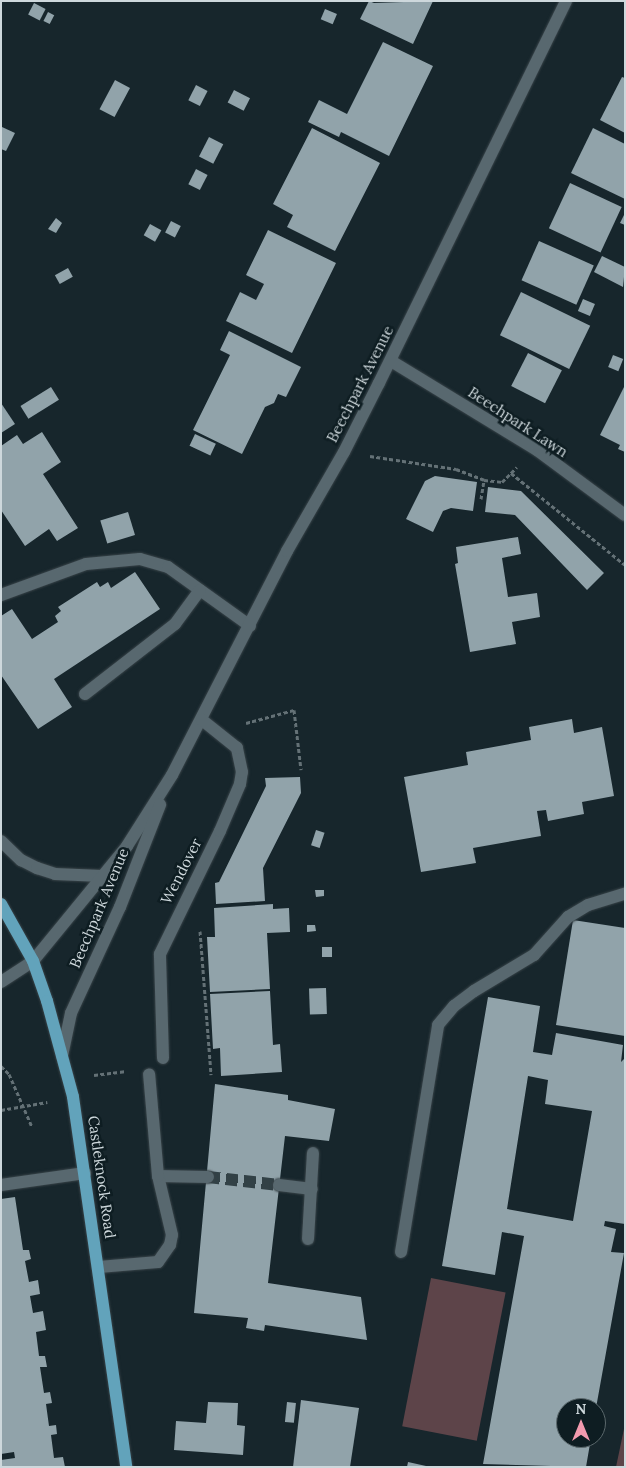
<!DOCTYPE html>
<style>
body{margin:0}
#map{position:relative;width:626px;height:1468px;overflow:hidden;background:#17262c;font-family:Lora,serif}
div>[style]{position:absolute}
[style*='--x']{left:calc(var(--x)*1px);top:calc(var(--y)*1px);width:calc(var(--w)*1px);rotate:calc(var(--a)*1deg)}
.green>*{inset:0;background:#5d4449;transform-origin:0 0}
.building>*{inset:0;background:#91a3aa;transform-origin:0 0}
.minor-tunnel>*{height:12px;margin-top:-6px;transform-origin:0;background:repeating-linear-gradient(90deg,#324146 0 12px,transparent 0 18px)}
.path>*{height:3px;margin-top:-1.5px;transform-origin:0;background:repeating-linear-gradient(90deg,#647176 0 4px,transparent 0 6.5px)}
.roads{filter:drop-shadow(0 0 1px #384348) drop-shadow(0 0 1px #384348)}
.minor>*{height:12px;margin:-6px;padding:0 6px;transform-origin:6px;border-radius:6px;background:#58686f}
.major>*{height:12px;margin:-6px;padding:0 6px;transform-origin:6px;border-radius:6px;background:#62a3bb}
span{translate:-50% -50%;white-space:nowrap;text-align:center;line-height:1.15;-webkit-text-stroke:5px #0e1d22;paint-order:stroke}
.street-label{font-size:15px;color:#ced8dc}
.frame{position:absolute;inset:0;border:2px solid #ced8dc;pointer-events:none}
.north{position:absolute;left:556px;top:1398px;width:50px;height:50px;box-sizing:border-box;background:#0e1d22;border:1px solid #5b686c;border-radius:50%;rotate:0deg;font-size:14px;font-weight:700;line-height:20px;text-align:center;color:#ced8dc}
.north::after{content:'';display:block;margin:auto;width:18px;height:22px;background:#f29aae;clip-path:polygon(50% 0,100% 100%,50% 72%,0 100%)}
</style>
<div id="map">
<div class="green">
<i style="left:431px;top:1278px;width:76px;height:151px;rotate:11deg"></i>
<i style="clip-path:polygon(625px 1424px,625px 1467px,616px 1467px)"></i>
</div>
<div class="building">
<i style="clip-path:polygon(369px 1px,374px 3px,433px 1px,413px 44px,360px 19px)"></i>
<i style="left:34px;top:3px;width:13px;height:13px;rotate:27deg"></i>
<i style="left:325px;top:9px;width:13px;height:11px;rotate:23deg"></i>
<i style="left:48px;top:12px;width:7px;height:10px;rotate:27deg"></i>
<i style="clip-path:polygon(383px 42px,433px 66px,389px 156px,341px 132px,339px 137px,308px 122px,319px 100px,347px 114px)"></i>
<i style="clip-path:polygon(622px 77px,625px 78px,625px 133px,600px 120px)"></i>
<i style="left:115px;top:80px;width:17px;height:33px;rotate:28deg"></i>
<i style="left:196px;top:85px;width:13px;height:17px;rotate:27deg"></i>
<i style="left:234px;top:90px;width:18px;height:14px;rotate:27deg"></i>
<i style="clip-path:polygon(2px 127px,15px 133px,6px 151px,1px 149px)"></i>
<i style="clip-path:polygon(312px 128px,380px 163px,335px 251px,287px 227px,293px 215px,273px 204px)"></i>
<i style="clip-path:polygon(593px 128px,625px 144px,625px 199px,571px 173px)"></i>
<i style="left:209px;top:137px;width:16px;height:22px;rotate:27deg"></i>
<i style="left:196px;top:169px;width:13px;height:17px;rotate:27deg"></i>
<i style="left:570px;top:183px;width:57px;height:50px;rotate:25deg"></i>
<i style="clip-path:polygon(625px 213px,625px 225px,620px 223px)"></i>
<i style="clip-path:polygon(56px 218px,62px 223px,56px 233px,48px 229px)"></i>
<i style="left:171px;top:221px;width:11px;height:13px;rotate:27deg"></i>
<i style="left:150px;top:224px;width:13px;height:13px;rotate:29deg"></i>
<i style="clip-path:polygon(268px 230px,336px 263px,292px 353px,226px 321px,240px 292px,256px 300px,264px 284px,246px 275px)"></i>
<i style="left:539px;top:241px;width:60px;height:43px;rotate:24deg"></i>
<i style="clip-path:polygon(602px 256px,625px 267px,623px 287px,594px 272px)"></i>
<i style="left:68px;top:268px;width:10px;height:15px;rotate:61deg"></i>
<i style="left:521px;top:292px;width:77px;height:48px;rotate:26deg"></i>
<i style="left:583px;top:299px;width:13px;height:13px;rotate:23deg"></i>
<i style="clip-path:polygon(229px 331px,301px 367px,286px 397px,278px 394px,274px 403px,265px 407px,242px 454px,193px 430px,230px 355px,220px 350px)"></i>
<i style="left:528px;top:353px;width:38px;height:37px;rotate:27deg"></i>
<i style="left:613px;top:355px;width:11px;height:13px;rotate:22deg"></i>
<i style="clip-path:polygon(625px 385px,625px 452px,618px 449px,620px 445px,600px 435px)"></i>
<i style="left:51px;top:387px;width:15px;height:36px;rotate:58deg"></i>
<i style="clip-path:polygon(1px 403px,15px 424px,1px 433px)"></i>
<i style="clip-path:polygon(42px 432px,61px 462px,43px 474px,78px 528px,57px 541px,49px 529px,25px 546px,1px 510px,1px 446px,17px 435px,23px 444px)"></i>
<i style="left:195px;top:434px;width:23px;height:13px;rotate:25deg"></i>
<i style="clip-path:polygon(435px 476px,477px 482px,473px 511px,451px 508px,443px 511px,433px 532px,406px 519px,425px 481px)"></i>
<i style="clip-path:polygon(488px 487px,521px 491px,604px 573px,587px 590px,515px 515px,485px 512px)"></i>
<i style="left:128px;top:512px;width:24px;height:29px;rotate:73deg"></i>
<i style="clip-path:polygon(518px 537px,521px 554px,502px 558px,508px 597px,537px 593px,540px 617px,512px 622px,516px 644px,470px 652px,455px 564px,458px 563px,456px 547px)"></i>
<i style="clip-path:polygon(135px 572px,160px 609px,54px 679px,72px 707px,38px 729px,1px 675px,1px 616px,12px 609px,32px 639px,58px 622px,55px 616px,61px 611px,58px 607px,97px 582px,100px 587px,108px 582px,111px 588px)"></i>
<i style="clip-path:polygon(572px 719px,574px 733px,602px 727px,614px 796px,582px 802px,584px 814px,548px 821px,546px 810px,537px 811px,541px 836px,473px 848px,476px 863px,421px 872px,404px 777px,468px 765px,466px 752px,531px 740px,529px 727px)"></i>
<i style="clip-path:polygon(300px 777px,301px 793px,263px 868px,265px 901px,216px 904px,215px 883px,219px 882px,266px 786px,265px 778px)"></i>
<i style="left:316px;top:830px;width:9px;height:16px;rotate:18deg"></i>
<i style="clip-path:polygon(315px 890px,324px 890px,324px 896px,316px 897px)"></i>
<i style="clip-path:polygon(273px 904px,273px 909px,289px 908px,290px 932px,267px 933px,270px 989px,210px 992px,207px 937px,215px 937px,214px 908px)"></i>
<i style="clip-path:polygon(573px 920px,625px 928px,625px 1036px,556px 1025px)"></i>
<i style="clip-path:polygon(307px 925px,315px 925px,316px 931px,307px 932px)"></i>
<i style="left:322px;top:947px;width:10px;height:10px"></i>
<i style="left:326px;top:988px;width:26px;height:17px;rotate:88deg"></i>
<i style="clip-path:polygon(270px 991px,273px 1045px,280px 1044px,282px 1072px,221px 1076px,220px 1048px,213px 1049px,210px 994px)"></i>
<i style="clip-path:polygon(evenodd,488px 997px,540px 1006px,533px 1052px,552px 1055px,556px 1033px,623px 1045px,621px 1062px,625px 1058px,625px 1224px,605px 1221px,604px 1226px,616px 1229px,611px 1252px,624px 1253px,596px 1408px,566px 1408px,566px 1438px,591px 1438px,586px 1467px,483px 1464px,524px 1236px,502px 1232px,495px 1275px,442px 1266px,488px 997px,528px 1076px,548px 1080px,545px 1104px,592px 1111px,573px 1221px,507px 1209px,528px 1076px)"></i>
<i style="clip-path:polygon(215px 1084px,288px 1095px,288px 1100px,335px 1109px,329px 1141px,285px 1136px,268px 1283px,361px 1297px,367px 1340px,265px 1325px,264px 1331px,246px 1328px,248px 1318px,194px 1313px)"></i>
<i style="clip-path:polygon(15px 1197px,23px 1250px,29px 1250px,31px 1259px,25px 1261px,29px 1282px,38px 1280px,40px 1294px,30px 1296px,33px 1313px,43px 1311px,46px 1330px,36px 1332px,39px 1356px,45px 1356px,47px 1367px,40px 1367px,44px 1393px,50px 1392px,52px 1403px,46px 1404px,49px 1426px,56px 1425px,57px 1434px,51px 1435px,54px 1458px,63px 1457px,65px 1467px,1px 1467px,1px 1460px,15px 1458px,14px 1452px,1px 1454px,1px 1199px)"></i>
<i style="clip-path:polygon(301px 1400px,359px 1408px,350px 1467px,293px 1467px)"></i>
<i style="clip-path:polygon(208px 1402px,238px 1403px,237px 1425px,245px 1426px,243px 1455px,174px 1450px,176px 1421px,206px 1423px)"></i>
<i style="left:287px;top:1402px;width:9px;height:20px;rotate:6deg"></i>
<i style="clip-path:polygon(408px 1462px,426px 1466px,426px 1467px,407px 1467px)"></i>
</div>
<div class="minor-tunnel">
<i style="--x:208;--y:1177;--w:71;--a:6.4"></i>
</div>
<div class="path">
<i style="--x:370;--y:456;--w:87;--a:8.6"></i>
<i style="--x:456;--y:469;--w:30;--a:21"></i>
<i style="--x:484;--y:480;--w:18;--a:6"></i>
<i style="--x:502;--y:482;--w:21;--a:-45"></i>
<i style="--x:511;--y:473;--w:146;--a:38.9"></i>
<i style="--x:481;--y:499;--w:19;--a:-81"></i>
<i style="--x:246;--y:723;--w:50;--a:-15.2"></i>
<i style="--x:294;--y:710;--w:60;--a:83.3"></i>
<i style="--x:200;--y:931;--w:144;--a:85.6"></i>
<i style="--x:1;--y:1066;--w:11;--a:45"></i>
<i style="--x:9;--y:1074;--w:58;--a:66.5"></i>
<i style="--x:94;--y:1075;--w:31;--a:-7"></i>
<i style="--x:1;--y:1110;--w:47;--a:-9.9"></i>
</div>
<div class="roads">
<div class="minor">
<i style="--x:391;--y:361;--w:171;--a:31.4"></i>
<i style="--x:537;--y:450;--w:109;--a:36.5"></i>
<i style="--x:1;--y:595;--w:90;--a:-20"></i>
<i style="--x:86;--y:564;--w:54;--a:-5.3"></i>
<i style="--x:140;--y:559;--w:29;--a:16"></i>
<i style="--x:168;--y:567;--w:101;--a:35.7"></i>
<i style="--x:85;--y:694;--w:114;--a:-37.9"></i>
<i style="--x:175;--y:624;--w:42;--a:-53.7"></i>
<i style="--x:1;--y:841;--w:28;--a:44"></i>
<i style="--x:21;--y:860;--w:18;--a:27"></i>
<i style="--x:37;--y:868;--w:19;--a:18"></i>
<i style="--x:55;--y:874;--w:47;--a:2.4"></i>
<i style="--x:1;--y:982;--w:38;--a:-33"></i>
<i style="--x:33;--y:961;--w:149;--a:-50.7"></i>
<i style="--x:127;--y:846;--w:84;--a:-57.6"></i>
<i style="--x:172;--y:775;--w:252;--a:-62.8"></i>
<i style="--x:287;--y:551;--w:114;--a:-60.1"></i>
<i style="--x:344;--y:452;--w:77;--a:-63.1"></i>
<i style="--x:379;--y:383;--w:425;--a:-63.9"></i>
<i style="--x:62;--y:1056;--w:44;--a:-78.2"></i>
<i style="--x:71;--y:1013;--w:117;--a:-65.2"></i>
<i style="--x:120;--y:907;--w:110;--a:-68.6"></i>
<i style="--x:163;--y:1058;--w:104;--a:-91.7"></i>
<i style="--x:160;--y:954;--w:137;--a:-64"></i>
<i style="--x:220;--y:831;--w:51;--a:-66.9"></i>
<i style="--x:240;--y:784;--w:12;--a:-81"></i>
<i style="--x:242;--y:772;--w:25;--a:-102"></i>
<i style="--x:237;--y:748;--w:45;--a:-141.3"></i>
<i style="--x:158;--y:1176;--w:50;--a:1.1"></i>
<i style="--x:1;--y:1185;--w:85;--a:-8.1"></i>
<i style="--x:279;--y:1185;--w:33;--a:7"></i>
<i style="--x:308;--y:1239;--w:86;--a:-86.7"></i>
<i style="--x:401;--y:1252;--w:230;--a:-80.7"></i>
<i style="--x:438;--y:1025;--w:25;--a:-50"></i>
<i style="--x:454;--y:1006;--w:25;--a:-37"></i>
<i style="--x:474;--y:991;--w:70;--a:-31"></i>
<i style="--x:534;--y:955;--w:51;--a:-48.2"></i>
<i style="--x:568;--y:917;--w:23;--a:-31"></i>
<i style="--x:588;--y:905;--w:39;--a:-17"></i>
<i style="--x:99;--y:1267;--w:59;--a:-4.8"></i>
<i style="--x:158;--y:1262;--w:21;--a:-55"></i>
<i style="--x:170;--y:1245;--w:10;--a:-79"></i>
<i style="--x:172;--y:1235;--w:61;--a:-103.3"></i>
<i style="--x:158;--y:1176;--w:102;--a:-95"></i>
</div>
<div class="major">
<i style="--x:1;--y:904;--w:65;--a:60.7"></i>
<i style="--x:33;--y:961;--w:42;--a:70.7"></i>
<i style="--x:47;--y:1001;--w:99;--a:74.8"></i>
<i style="--x:73;--y:1097;--w:374;--a:81.8"></i>
</div>
</div>
<div class="street-label">
<span style="left:360px;top:384px;rotate:-63deg">Beechpark Avenue</span>
<span style="left:518px;top:422px;rotate:33deg">Beechpark Lawn</span>
<span style="left:181px;top:871px;rotate:-63deg">Wendover</span>
<span style="left:99px;top:908px;rotate:-67deg">Beechpark Avenue</span>
<span style="left:102px;top:1177px;rotate:82deg">Castleknock Road</span>
</div>
<div class="frame"></div>
<div class="north">N</div>
</div>
